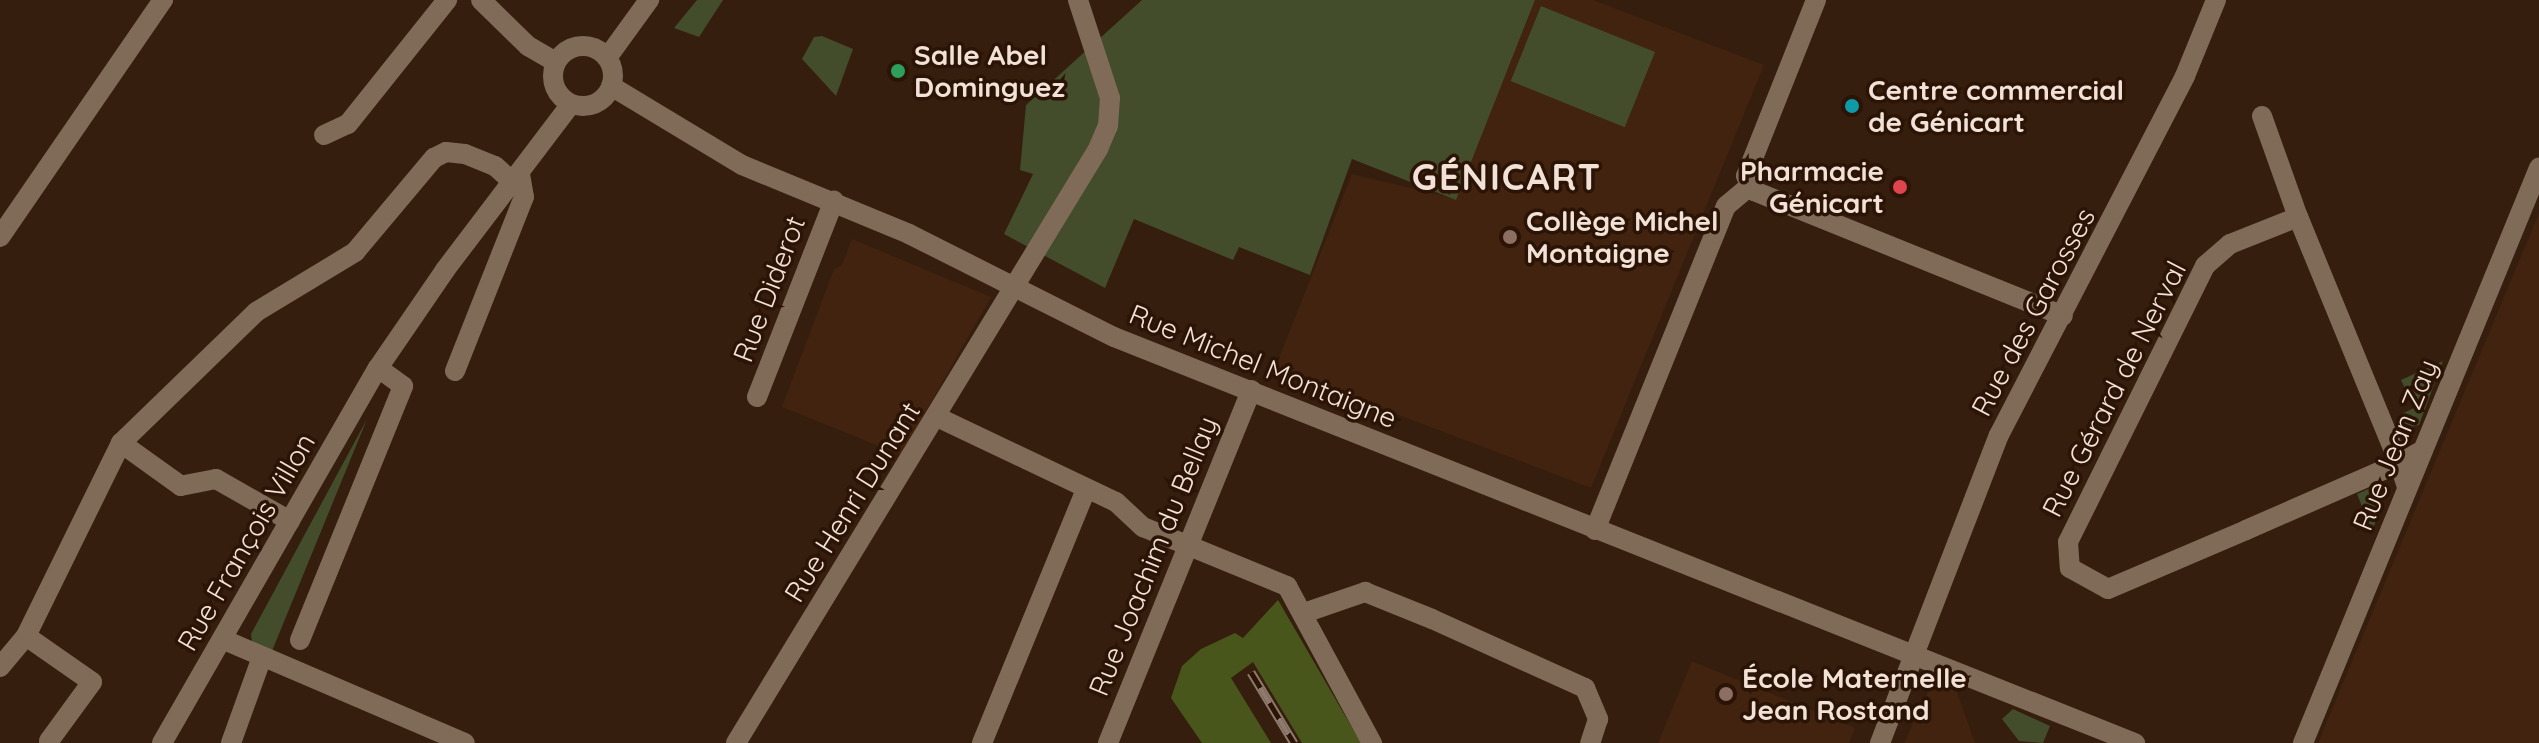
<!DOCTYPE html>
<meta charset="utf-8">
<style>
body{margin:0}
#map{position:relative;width:2539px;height:743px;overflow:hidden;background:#351e0e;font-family:Quicksand,sans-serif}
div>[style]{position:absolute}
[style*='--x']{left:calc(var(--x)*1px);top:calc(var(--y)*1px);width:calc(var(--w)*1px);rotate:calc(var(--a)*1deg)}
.built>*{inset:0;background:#41230f}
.green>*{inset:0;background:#434c2b;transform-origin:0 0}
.forest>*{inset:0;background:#49561b}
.minor>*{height:20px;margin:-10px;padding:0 10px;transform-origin:10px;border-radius:10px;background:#806b59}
.minor>.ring{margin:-10px;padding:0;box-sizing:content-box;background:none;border:20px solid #806b59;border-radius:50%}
.rail>*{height:9px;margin-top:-4.5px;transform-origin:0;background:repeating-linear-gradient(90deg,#2b1405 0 18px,#8e7a6d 0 36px);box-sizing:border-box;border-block:2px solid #8e7a6d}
.dots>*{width:22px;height:22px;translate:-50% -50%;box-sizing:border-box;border:4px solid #2b1405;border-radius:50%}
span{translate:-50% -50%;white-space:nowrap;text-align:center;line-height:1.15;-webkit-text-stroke:7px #2b1405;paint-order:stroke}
.poi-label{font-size:28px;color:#f1e1d7;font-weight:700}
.left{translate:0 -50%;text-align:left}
.right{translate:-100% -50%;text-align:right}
.street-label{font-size:28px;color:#f1e1d7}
.district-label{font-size:36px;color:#f1e1d7;font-weight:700;letter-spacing:2px}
</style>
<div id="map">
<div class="built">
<i style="clip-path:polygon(1535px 0,1593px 0,1764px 65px,1591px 488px,1275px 368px,1352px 174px,1456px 199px)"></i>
<i style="clip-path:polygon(2539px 213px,2539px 743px,2318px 743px)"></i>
<i style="clip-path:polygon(852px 239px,991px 297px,901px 455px,782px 407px,834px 269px,842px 265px)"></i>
<i style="clip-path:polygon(1692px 661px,1855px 728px,1849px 743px,1658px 743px)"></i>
<i style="clip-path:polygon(1932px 682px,1957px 692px,1975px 743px,1904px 743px)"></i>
</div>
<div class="green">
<i style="clip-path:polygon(697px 0,723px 0,699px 37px,674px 28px)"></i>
<i style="clip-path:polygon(1142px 0,1535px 0,1456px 200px,1352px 159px,1310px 275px,1239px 247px,1233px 260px,1134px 219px,1105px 288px,1004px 234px,1033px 174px,1020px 170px,1026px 105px)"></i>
<i style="left:1541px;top:6px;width:123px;height:81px;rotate:22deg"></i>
<i style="clip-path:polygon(822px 36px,853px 49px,836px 96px,802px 59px,814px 37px)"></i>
<i style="clip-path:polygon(2443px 361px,2419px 425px,2405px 429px,2399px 415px,2414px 408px,2401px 380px)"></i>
<i style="clip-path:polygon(367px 419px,272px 651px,252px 642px,251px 634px)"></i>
<i style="clip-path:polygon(2380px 484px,2387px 489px,2372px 532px,2357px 494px)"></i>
<i style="clip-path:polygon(2013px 709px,2050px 726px,2043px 743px,2019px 741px,2002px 719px)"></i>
</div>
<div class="forest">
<i style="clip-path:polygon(1278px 600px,1361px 743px,1302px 743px,1253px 662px,1231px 678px,1271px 743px,1202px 743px,1171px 698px,1182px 666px,1201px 649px,1235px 633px,1243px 638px)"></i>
</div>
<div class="minor">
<i style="--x:481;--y:0;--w:66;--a:44.4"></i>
<i style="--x:528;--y:46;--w:32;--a:30"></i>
<i style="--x:1816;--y:0;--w:189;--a:111.7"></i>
<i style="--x:1746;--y:176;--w:17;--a:62"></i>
<i style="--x:1754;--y:191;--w:333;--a:22"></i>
<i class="ring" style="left:553px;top:46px;width:40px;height:40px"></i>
<i style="--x:607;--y:58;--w:72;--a:-54.1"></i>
<i style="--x:611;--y:86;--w:153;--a:31.1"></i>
<i style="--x:742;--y:165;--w:181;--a:22.4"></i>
<i style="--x:909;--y:234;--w:229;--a:26.7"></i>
<i style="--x:1114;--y:337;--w:1099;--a:21.69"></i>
<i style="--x:2262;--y:116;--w:107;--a:70.4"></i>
<i style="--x:324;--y:135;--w:26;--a:-25"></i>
<i style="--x:348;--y:124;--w:159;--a:-51.4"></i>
<i style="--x:0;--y:237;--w:288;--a:-55.5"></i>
<i style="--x:455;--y:371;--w:187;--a:-68.4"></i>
<i style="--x:524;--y:197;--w:23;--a:-100"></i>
<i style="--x:757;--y:397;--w:211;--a:-68.6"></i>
<i style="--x:937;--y:417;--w:198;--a:25.4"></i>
<i style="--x:1116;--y:502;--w:37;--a:43"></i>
<i style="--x:1143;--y:527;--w:156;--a:22.3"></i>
<i style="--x:1287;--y:586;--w:179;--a:61.6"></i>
<i style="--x:2407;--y:487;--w:25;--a:-108"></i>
<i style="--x:2399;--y:463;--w:266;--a:-112.3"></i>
<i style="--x:2298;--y:217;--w:73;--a:158.3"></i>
<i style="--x:2230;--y:244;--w:33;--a:139"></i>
<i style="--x:2205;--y:266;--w:308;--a:116.4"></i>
<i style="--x:2068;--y:542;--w:26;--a:86"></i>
<i style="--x:2070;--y:568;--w:43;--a:28.9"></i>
<i style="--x:2108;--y:589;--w:150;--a:-23.1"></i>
<i style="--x:2246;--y:530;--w:167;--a:-23.6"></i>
<i style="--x:2399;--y:463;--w:27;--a:-28"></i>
<i style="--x:290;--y:521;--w:85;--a:-150.4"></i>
<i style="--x:216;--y:479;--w:36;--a:169"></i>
<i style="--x:181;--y:486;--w:74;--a:-144.4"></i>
<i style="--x:121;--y:443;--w:188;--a:-44.1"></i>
<i style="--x:256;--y:312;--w:116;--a:-31.2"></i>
<i style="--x:355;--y:252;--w:123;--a:-50"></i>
<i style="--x:434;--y:158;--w:13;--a:-27"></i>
<i style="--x:446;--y:152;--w:19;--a:6"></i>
<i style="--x:465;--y:154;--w:32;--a:22"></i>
<i style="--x:495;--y:166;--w:24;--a:42"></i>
<i style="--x:1595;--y:530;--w:349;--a:-68"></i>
<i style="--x:1726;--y:206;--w:33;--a:-40"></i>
<i style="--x:1304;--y:613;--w:65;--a:-19"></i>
<i style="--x:1365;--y:592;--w:72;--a:21.9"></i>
<i style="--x:1432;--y:619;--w:168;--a:24.3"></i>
<i style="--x:1585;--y:688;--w:34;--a:67"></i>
<i style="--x:1598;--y:719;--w:25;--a:108"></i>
<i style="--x:222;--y:639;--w:264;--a:23.2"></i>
<i style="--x:300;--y:640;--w:274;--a:-67.9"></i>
<i style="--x:403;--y:386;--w:31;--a:-144"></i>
<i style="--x:0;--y:667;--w:40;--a:-50"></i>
<i style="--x:49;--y:741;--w:73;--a:-53.9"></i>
<i style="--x:92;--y:682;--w:80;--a:-145.1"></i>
<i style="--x:26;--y:636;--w:215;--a:-63.8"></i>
<i style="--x:162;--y:743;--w:433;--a:-60.1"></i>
<i style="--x:378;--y:368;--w:119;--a:-55.6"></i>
<i style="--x:445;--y:270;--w:208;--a:-52.8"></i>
<i style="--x:231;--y:743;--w:91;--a:-70.2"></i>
<i style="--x:736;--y:743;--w:696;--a:-58.64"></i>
<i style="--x:1098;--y:149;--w:25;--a:-67"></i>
<i style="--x:1108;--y:126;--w:28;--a:-86"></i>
<i style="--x:1110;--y:98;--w:103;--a:-108.1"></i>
<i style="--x:982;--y:743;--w:274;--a:-67.7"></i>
<i style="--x:1108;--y:743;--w:381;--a:-67.9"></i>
<i style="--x:1880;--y:743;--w:330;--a:-68.9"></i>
<i style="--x:1999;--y:435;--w:404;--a:-62.6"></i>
<i style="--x:2185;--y:76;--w:82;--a:-67.8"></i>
<i style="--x:2303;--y:743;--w:622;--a:-67.69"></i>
</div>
<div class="rail">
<i style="--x:1251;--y:672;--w:83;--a:58.8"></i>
</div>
<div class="dots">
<i style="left:898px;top:71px;background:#2e9e5b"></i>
<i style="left:1852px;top:106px;background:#0f9aa8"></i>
<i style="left:1900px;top:187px;background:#e0444e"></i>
<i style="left:1510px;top:237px;background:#8d6e63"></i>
<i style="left:1726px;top:694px;background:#8d6e63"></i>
</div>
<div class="poi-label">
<span class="left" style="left:914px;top:71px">Salle Abel<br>Dominguez</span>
<span class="left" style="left:1868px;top:106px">Centre commercial<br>de Génicart</span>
<span class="right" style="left:1884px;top:187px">Pharmacie<br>Génicart</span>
<span class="left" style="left:1526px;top:237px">Collège Michel<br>Montaigne</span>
<span class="left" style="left:1742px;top:694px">École Maternelle<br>Jean Rostand</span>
</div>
<div class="street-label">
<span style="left:769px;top:289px;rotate:-69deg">Rue Diderot</span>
<span style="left:2033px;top:312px;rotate:-62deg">Rue des Garosses</span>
<span style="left:1263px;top:366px;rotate:22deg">Rue Michel Montaigne</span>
<span style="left:2114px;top:389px;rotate:-63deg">Rue Gérard de Nerval</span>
<span style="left:2395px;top:445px;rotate:-68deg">Rue Jean Zay</span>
<span style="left:852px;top:502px;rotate:-58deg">Rue Henri Dunant</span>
<span style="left:246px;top:542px;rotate:-60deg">Rue François Villon</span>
<span style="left:1153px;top:556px;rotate:-68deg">Rue Joachim du Bellay</span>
</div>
<div class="district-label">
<span style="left:1507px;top:177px">GÉNICART</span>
</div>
</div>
